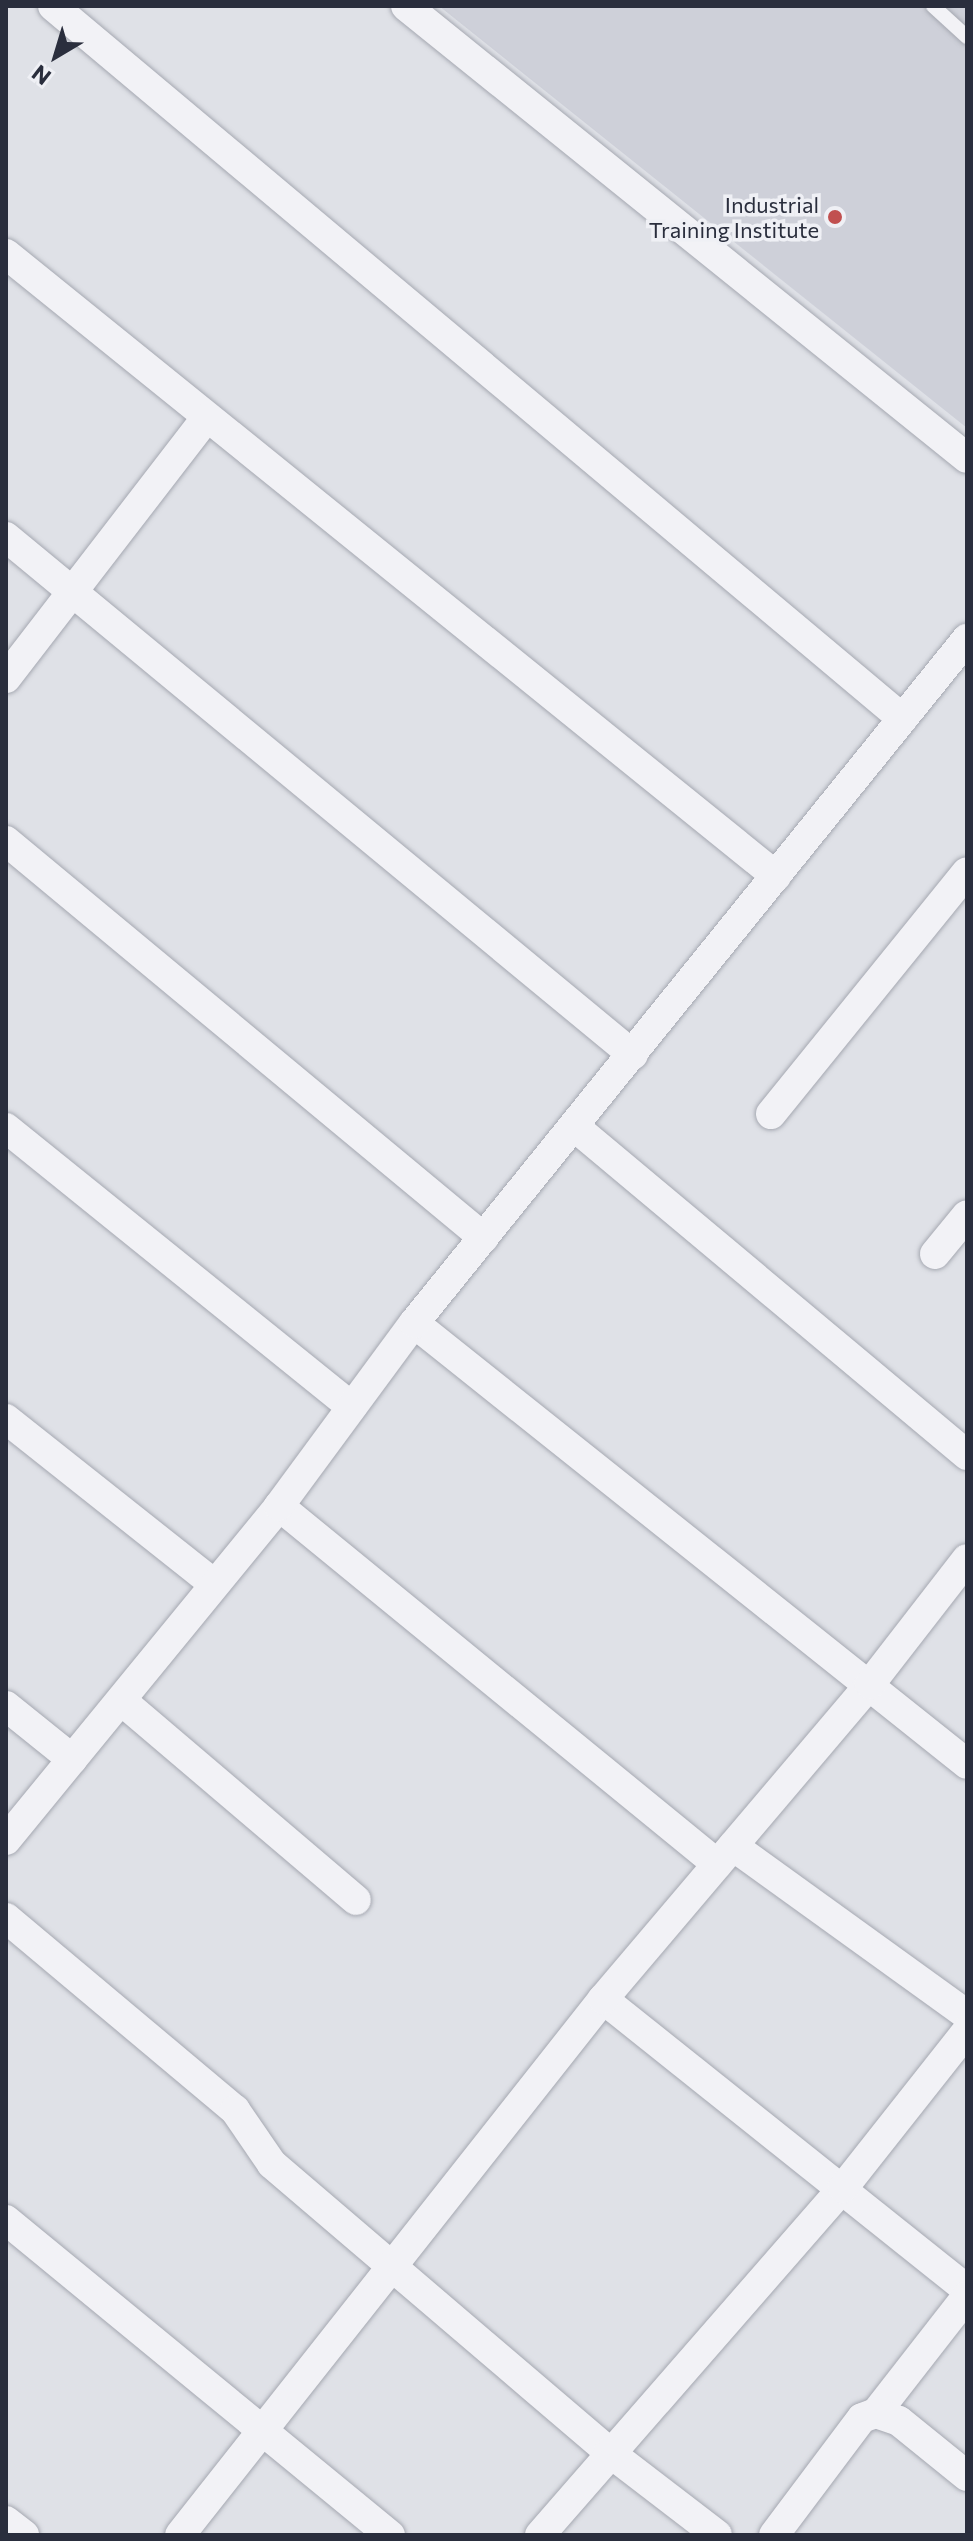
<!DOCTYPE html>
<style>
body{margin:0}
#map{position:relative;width:973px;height:2541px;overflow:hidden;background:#dfe1e7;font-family:Commissioner,sans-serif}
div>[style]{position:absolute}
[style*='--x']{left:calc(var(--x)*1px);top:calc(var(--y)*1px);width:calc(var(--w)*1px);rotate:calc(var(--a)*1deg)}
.built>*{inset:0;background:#ced0d9}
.roads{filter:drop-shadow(0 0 2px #a5a8b1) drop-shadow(0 0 2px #a5a8b1)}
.service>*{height:14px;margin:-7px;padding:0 7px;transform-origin:7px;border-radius:7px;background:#f2f2f6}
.minor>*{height:30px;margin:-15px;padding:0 15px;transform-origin:15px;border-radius:15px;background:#f2f2f6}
.dots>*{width:22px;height:22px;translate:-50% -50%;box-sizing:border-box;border:4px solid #eff0f5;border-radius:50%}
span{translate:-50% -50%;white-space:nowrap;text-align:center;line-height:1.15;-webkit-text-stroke:7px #eff0f5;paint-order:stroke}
.poi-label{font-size:22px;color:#2a2e3d}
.right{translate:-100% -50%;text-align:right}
.frame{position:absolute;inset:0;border:8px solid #2a2e3d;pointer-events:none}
.north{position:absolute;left:16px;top:16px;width:80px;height:80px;-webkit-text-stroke:6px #eff0f5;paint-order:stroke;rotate:218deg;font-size:22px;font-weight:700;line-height:32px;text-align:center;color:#2a2e3d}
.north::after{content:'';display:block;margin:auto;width:28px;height:36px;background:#2a2e3d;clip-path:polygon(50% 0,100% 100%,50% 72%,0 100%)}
</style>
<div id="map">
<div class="built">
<i style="clip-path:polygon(439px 6px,967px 6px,967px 428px)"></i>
</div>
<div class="roads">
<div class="service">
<i style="--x:933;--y:6;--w:46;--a:42.4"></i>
</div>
<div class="minor">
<i style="--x:53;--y:6;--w:1109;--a:39.99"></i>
<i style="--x:406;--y:6;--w:720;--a:38.86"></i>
<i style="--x:6;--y:254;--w:990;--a:38.93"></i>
<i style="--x:6;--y:537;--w:813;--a:39.56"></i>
<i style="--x:6;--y:678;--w:328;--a:-52.4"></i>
<i style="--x:6;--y:841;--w:621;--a:39.71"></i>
<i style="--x:771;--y:1114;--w:311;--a:-51"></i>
<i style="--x:575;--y:1127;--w:511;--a:39.92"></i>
<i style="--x:6;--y:1128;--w:444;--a:38.9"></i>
<i style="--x:935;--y:1254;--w:50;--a:-50.6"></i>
<i style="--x:414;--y:1323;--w:707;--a:38.57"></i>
<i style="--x:6;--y:1419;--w:265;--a:38.4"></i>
<i style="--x:279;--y:1506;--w:566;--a:39.26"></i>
<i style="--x:122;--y:1701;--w:307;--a:40.4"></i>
<i style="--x:6;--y:1706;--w:85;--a:38.8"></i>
<i style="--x:6;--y:1840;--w:431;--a:-50.7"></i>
<i style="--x:279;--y:1506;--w:227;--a:-53.6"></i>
<i style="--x:414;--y:1323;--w:880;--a:-51.05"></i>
<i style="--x:733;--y:1846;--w:289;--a:35.8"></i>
<i style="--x:6;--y:1918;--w:299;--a:40"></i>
<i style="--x:235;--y:2110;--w:65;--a:55.6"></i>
<i style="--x:272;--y:2164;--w:443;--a:40.5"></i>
<i style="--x:609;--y:2452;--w:136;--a:37.5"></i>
<i style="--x:603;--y:1999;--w:466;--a:38.6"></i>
<i style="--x:6;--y:2220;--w:497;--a:39.4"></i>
<i style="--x:876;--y:2413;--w:148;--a:-52.1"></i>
<i style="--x:6;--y:2521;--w:23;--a:38"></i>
<i style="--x:180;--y:2535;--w:683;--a:-51.72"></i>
<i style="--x:603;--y:1999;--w:413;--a:-49.7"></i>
<i style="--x:870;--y:1684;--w:158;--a:-52.2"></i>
<i style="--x:540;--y:2535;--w:461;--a:-48.9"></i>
<i style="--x:843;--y:2188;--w:200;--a:-51.7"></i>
<i style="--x:774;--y:2535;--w:146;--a:-53.1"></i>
<i style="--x:862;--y:2418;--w:15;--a:-20"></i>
<i style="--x:876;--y:2413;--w:24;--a:19"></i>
<i style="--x:899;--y:2421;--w:87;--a:39"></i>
</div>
</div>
<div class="dots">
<i style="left:835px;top:217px;background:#c15050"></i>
</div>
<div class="poi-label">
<span class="right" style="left:819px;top:217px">Industrial<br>Training Institute</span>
</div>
<div class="frame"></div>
<div class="north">N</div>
</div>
